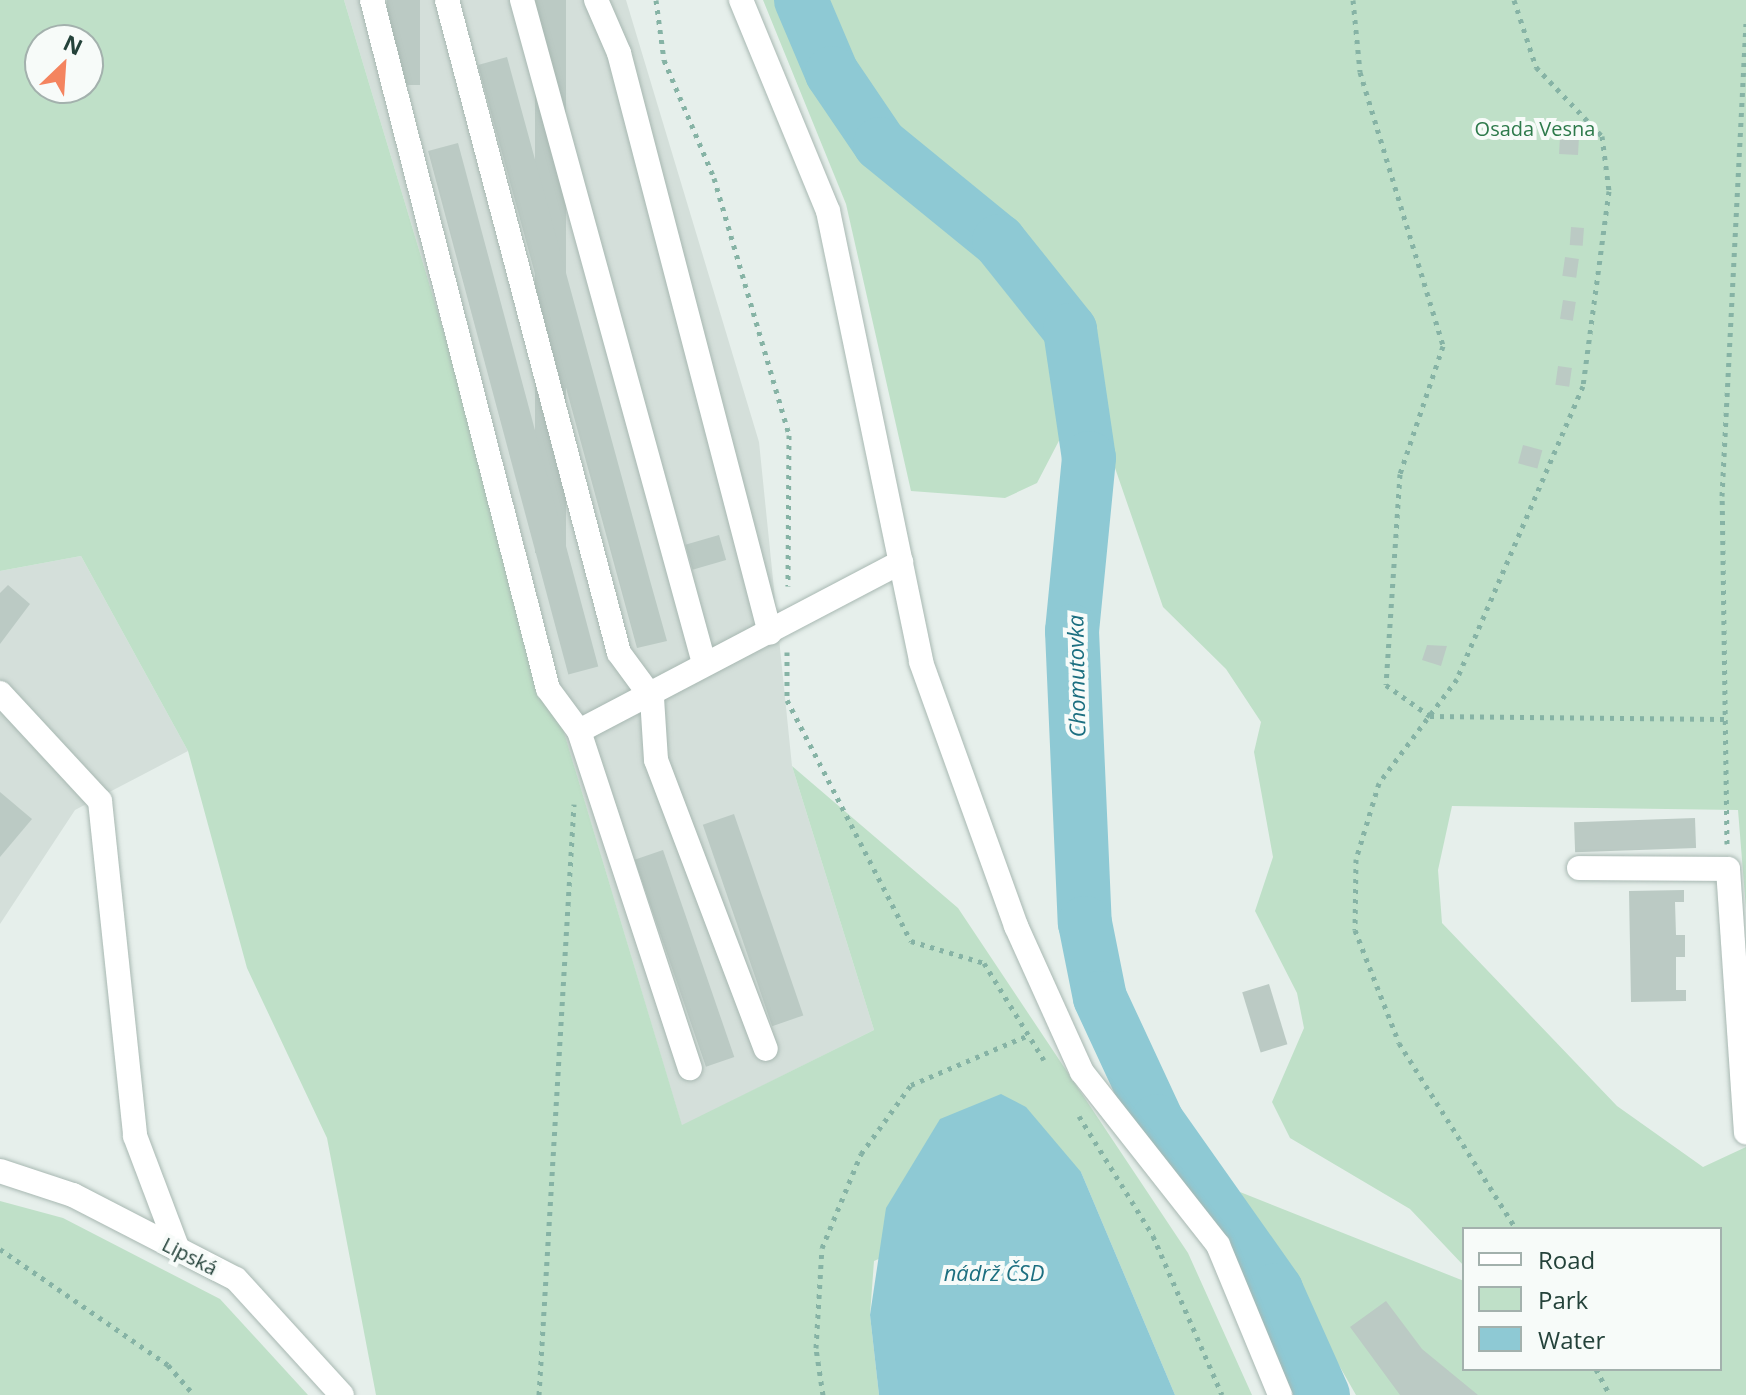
<!DOCTYPE html>
<meta charset="utf-8">
<style>
body{margin:0}
#map{position:relative;width:1746px;height:1395px;overflow:hidden;background:#e6efeb;font-family:"Open Sans",sans-serif}
div>[style]{position:absolute}
[style*='--x']{left:calc(var(--x)*1px);top:calc(var(--y)*1px);width:calc(var(--w)*1px);rotate:calc(var(--a)*1deg)}
.built>*{inset:0;background:#d4dfda}
.green>*{inset:0;background:#bfe0c8}
.water>*{inset:0;background:#8ec9d4}
.river>*{height:54px;margin:-27px;padding:0 27px;transform-origin:27px;border-radius:27px;background:#8ec9d4}
.building>*{inset:0;background:#bbcac4;transform-origin:0 0}
.path>*{height:5px;margin-top:-2.5px;transform-origin:0;background:repeating-linear-gradient(90deg,#86b3a5 0 4px,transparent 0 10px)}
.roads{filter:drop-shadow(0 0 2px #a8b8b2) drop-shadow(0 0 2px #a8b8b2)}
.minor>*{height:24px;margin:-12px;padding:0 12px;transform-origin:12px;border-radius:12px;background:#fff}
span{translate:-50% -50%;white-space:nowrap;text-align:center;line-height:1.15;-webkit-text-stroke:8px #f7fbf9;paint-order:stroke}
.park-label{font-size:20px;color:#2d7a4b}
.street-label{font-size:20px;color:#24423a}
.water-label{font-size:22px;color:#1c6f80;font-style:italic}
.legend{position:absolute;left:1462px;top:1227px;width:260px;height:144px;box-sizing:border-box;background:#f7fbf9;border:2px solid #a3b1ad;margin:0;padding:10px 14px;list-style:none;font-size:24px;color:#24423a}
.legend li{display:flex;align-items:center;gap:16px;height:40px}
.legend b{width:40px;border:2px solid #a3b1ad}
.north{position:absolute;left:24px;top:24px;width:80px;height:80px;box-sizing:border-box;background:#f7fbf9;border:2px solid #a3b1ad;border-radius:50%;rotate:25deg;font-size:22px;font-weight:700;line-height:32px;text-align:center;color:#24423a}
.north::after{content:'';display:block;margin:auto;width:28px;height:36px;background:#f4845f;clip-path:polygon(50% 0,100% 100%,50% 72%,0 100%)}
</style>
<div id="map">
<div class="built">
<i style="clip-path:polygon(344px 0,626px 0,759px 442px,792px 766px,874px 1030px,682px 1126px)"></i>
<i style="clip-path:polygon(81px 556px,188px 751px,75px 810px,0 924px,0 571px)"></i>
</div>
<div class="green">
<i style="clip-path:polygon(evenodd,0 0,344px 0,682px 1125px,874px 1030px,792px 766px,958px 908px,1188px 1253px,1252px 1395px,1175px 1395px,1081px 1172px,874px 1261px,870px 1315px,879px 1395px,376px 1395px,327px 1138px,247px 968px,188px 751px,81px 556px,0 571px,0 0,40px 40px,88px 40px,88px 88px,40px 88px,40px 40px)"></i>
<i style="clip-path:polygon(763px 0,1746px 0,1746px 909px,1738px 810px,1452px 806px,1438px 870px,1442px 923px,1617px 1106px,1703px 1167px,1746px 1147px,1746px 1395px,1356px 1395px,1240px 1192px,1464px 1281px,1464px 1369px,1720px 1369px,1720px 1229px,1464px 1229px,1464px 1266px,1410px 1209px,1290px 1138px,1272px 1102px,1304px 1028px,1297px 993px,1255px 911px,1273px 857px,1254px 752px,1261px 722px,1226px 669px,1163px 607px,1095px 410px,1063px 433px,1037px 483px,1005px 498px,911px 491px,846px 204px)"></i>
<i style="clip-path:polygon(0 1201px,63px 1218px,220px 1299px,308px 1395px,0 1395px)"></i>
</div>
<div class="water">
<i style="clip-path:polygon(1001px 1094px,1026px 1107px,1081px 1172px,1175px 1395px,879px 1395px,870px 1315px,886px 1208px,940px 1119px)"></i>
</div>
<div class="river">
<i style="--x:801;--y:0;--w:79;--a:67"></i>
<i style="--x:832;--y:73;--w:86;--a:55.9"></i>
<i style="--x:880;--y:144;--w:154;--a:39.2"></i>
<i style="--x:999;--y:241;--w:114;--a:51.4"></i>
<i style="--x:1070;--y:330;--w:129;--a:81.6"></i>
<i style="--x:1089;--y:458;--w:174;--a:95.6"></i>
<i style="--x:1072;--y:631;--w:292;--a:87.5"></i>
<i style="--x:1085;--y:923;--w:76;--a:78.7"></i>
<i style="--x:1100;--y:998;--w:136;--a:65.1"></i>
<i style="--x:1157;--y:1121;--w:207;--a:54.8"></i>
<i style="--x:1276;--y:1290;--w:115;--a:65.9"></i>
</div>
<div class="building">
<i style="left:387px;top:0;width:33px;height:85px"></i>
<i style="left:535px;top:0;width:31px;height:553px"></i>
<i style="clip-path:polygon(507px 57px,651px 584px,667px 641px,637px 648px,478px 65px)"></i>
<i style="left:1560px;top:136px;width:19px;height:18px;rotate:3deg"></i>
<i style="left:458px;top:143px;width:542px;height:31px;rotate:75deg"></i>
<i style="left:1571px;top:227px;width:13px;height:18px;rotate:4deg"></i>
<i style="left:1565px;top:257px;width:14px;height:19px;rotate:8deg"></i>
<i style="left:1563px;top:300px;width:13px;height:19px;rotate:9deg"></i>
<i style="left:1558px;top:366px;width:14px;height:19px;rotate:8deg"></i>
<i style="left:1523px;top:445px;width:20px;height:19px;rotate:15deg"></i>
<i style="left:719px;top:535px;width:26px;height:35px;rotate:74deg"></i>
<i style="clip-path:polygon(8px 585px,30px 604px,0 644px,0 593px)"></i>
<i style="clip-path:polygon(1427px 645px,1447px 646px,1441px 666px,1422px 660px)"></i>
<i style="clip-path:polygon(0 792px,32px 819px,0 857px)"></i>
<i style="left:734px;top:814px;width:213px;height:33px;rotate:71deg"></i>
<i style="left:1695px;top:818px;width:30px;height:121px;rotate:88deg"></i>
<i style="left:663px;top:850px;width:219px;height:30px;rotate:71deg"></i>
<i style="clip-path:polygon(1684px 890px,1684px 902px,1675px 902px,1676px 935px,1685px 935px,1685px 957px,1676px 957px,1676px 990px,1686px 990px,1686px 1001px,1631px 1002px,1629px 891px)"></i>
<i style="left:1269px;top:984px;width:63px;height:28px;rotate:73deg"></i>
<i style="clip-path:polygon(1386px 1301px,1422px 1349px,1478px 1395px,1400px 1395px,1350px 1327px)"></i>
</div>
<div class="path">
<i style="--x:656;--y:0;--w:61;--a:82.4"></i>
<i style="--x:664;--y:60;--w:128;--a:67"></i>
<i style="--x:714;--y:178;--w:268;--a:73.7"></i>
<i style="--x:789;--y:435;--w:151;--a:90.4"></i>
<i style="--x:1353;--y:0;--w:72;--a:84.4"></i>
<i style="--x:1360;--y:72;--w:286;--a:73.1"></i>
<i style="--x:1443;--y:346;--w:135;--a:108.6"></i>
<i style="--x:1400;--y:474;--w:211;--a:93.8"></i>
<i style="--x:1386;--y:685;--w:54;--a:35.2"></i>
<i style="--x:1430;--y:716;--w:295;--a:0.6"></i>
<i style="--x:1514;--y:0;--w:71;--a:71.8"></i>
<i style="--x:1536;--y:67;--w:95;--a:46.3"></i>
<i style="--x:1602;--y:136;--w:55;--a:82.7"></i>
<i style="--x:1609;--y:191;--w:197;--a:97.6"></i>
<i style="--x:1583;--y:386;--w:319;--a:113.3"></i>
<i style="--x:1457;--y:679;--w:130;--a:126.9"></i>
<i style="--x:1379;--y:783;--w:79;--a:106.8"></i>
<i style="--x:1356;--y:859;--w:71;--a:90.8"></i>
<i style="--x:1355;--y:930;--w:121;--a:68.7"></i>
<i style="--x:1399;--y:1043;--w:220;--a:57.8"></i>
<i style="--x:787;--y:652;--w:48;--a:90"></i>
<i style="--x:787;--y:700;--w:271;--a:62.8"></i>
<i style="--x:911;--y:941;--w:76;--a:16.8"></i>
<i style="--x:984;--y:963;--w:114;--a:58.3"></i>
<i style="--x:1727;--y:844;--w:348;--a:-90.8"></i>
<i style="--x:1722;--y:496;--w:473;--a:-87.1"></i>
<i style="--x:1079;--y:1116;--w:141;--a:58.3"></i>
<i style="--x:1153;--y:1236;--w:173;--a:66.5"></i>
<i style="--x:0;--y:1249;--w:204;--a:34.6"></i>
<i style="--x:168;--y:1365;--w:40;--a:49"></i>
<i style="--x:1596;--y:1369;--w:30;--a:62"></i>
<i style="--x:539;--y:1395;--w:592;--a:-86.61"></i>
<i style="--x:823;--y:1395;--w:48;--a:-98.5"></i>
<i style="--x:816;--y:1348;--w:100;--a:-86.6"></i>
<i style="--x:822;--y:1248;--w:102;--a:-67.5"></i>
<i style="--x:861;--y:1154;--w:85;--a:-54.1"></i>
<i style="--x:911;--y:1085;--w:128;--a:-23"></i>
</div>
<div class="roads">
<div class="minor">
<i style="--x:372;--y:0;--w:711;--a:75.67"></i>
<i style="--x:548;--y:689;--w:52;--a:53.6"></i>
<i style="--x:579;--y:731;--w:364;--a:-27.7"></i>
<i style="--x:447;--y:0;--w:675;--a:75.24"></i>
<i style="--x:619;--y:653;--w:56;--a:53.7"></i>
<i style="--x:652;--y:698;--w:62;--a:86.3"></i>
<i style="--x:656;--y:760;--w:309;--a:69.2"></i>
<i style="--x:522;--y:0;--w:688;--a:74.65"></i>
<i style="--x:596;--y:0;--w:58;--a:66.5"></i>
<i style="--x:619;--y:53;--w:599;--a:75.41"></i>
<i style="--x:741;--y:0;--w:228;--a:67.6"></i>
<i style="--x:828;--y:211;--w:460;--a:78.3"></i>
<i style="--x:921;--y:662;--w:281;--a:70.2"></i>
<i style="--x:1016;--y:926;--w:160;--a:65.7"></i>
<i style="--x:1082;--y:1072;--w:220;--a:51.8"></i>
<i style="--x:1218;--y:1245;--w:162;--a:67.5"></i>
<i style="--x:0;--y:693;--w:147;--a:47.2"></i>
<i style="--x:100;--y:801;--w:337;--a:84"></i>
<i style="--x:135;--y:1136;--w:122;--a:69.3"></i>
<i style="--x:579;--y:731;--w:355;--a:71.8"></i>
<i style="--x:1579;--y:868;--w:149;--a:0.4"></i>
<i style="--x:1728;--y:869;--w:264;--a:86.1"></i>
<i style="--x:0;--y:1171;--w:77;--a:18.2"></i>
<i style="--x:73;--y:1195;--w:183;--a:27.3"></i>
<i style="--x:236;--y:1279;--w:157;--a:47.6"></i>
</div>
</div>
<div class="park-label">
<span style="left:1535px;top:128px">Osada Vesna</span>
</div>
<div class="street-label">
<span style="left:190px;top:1256px;rotate:27deg">Lipská</span>
</div>
<div class="water-label">
<span style="left:1076px;top:676px;rotate:-91deg">Chomutovka</span>
<span style="left:994px;top:1273px">nádrž ČSD</span>
</div>
<ul class="legend">
<li><b style="height:10px;background:#fff"></b>Road</li>
<li><b style="height:22px;background:#bfe0c8"></b>Park</li>
<li><b style="height:22px;background:#8ec9d4"></b>Water</li>
</ul>
<div class="north">N</div>
</div>
